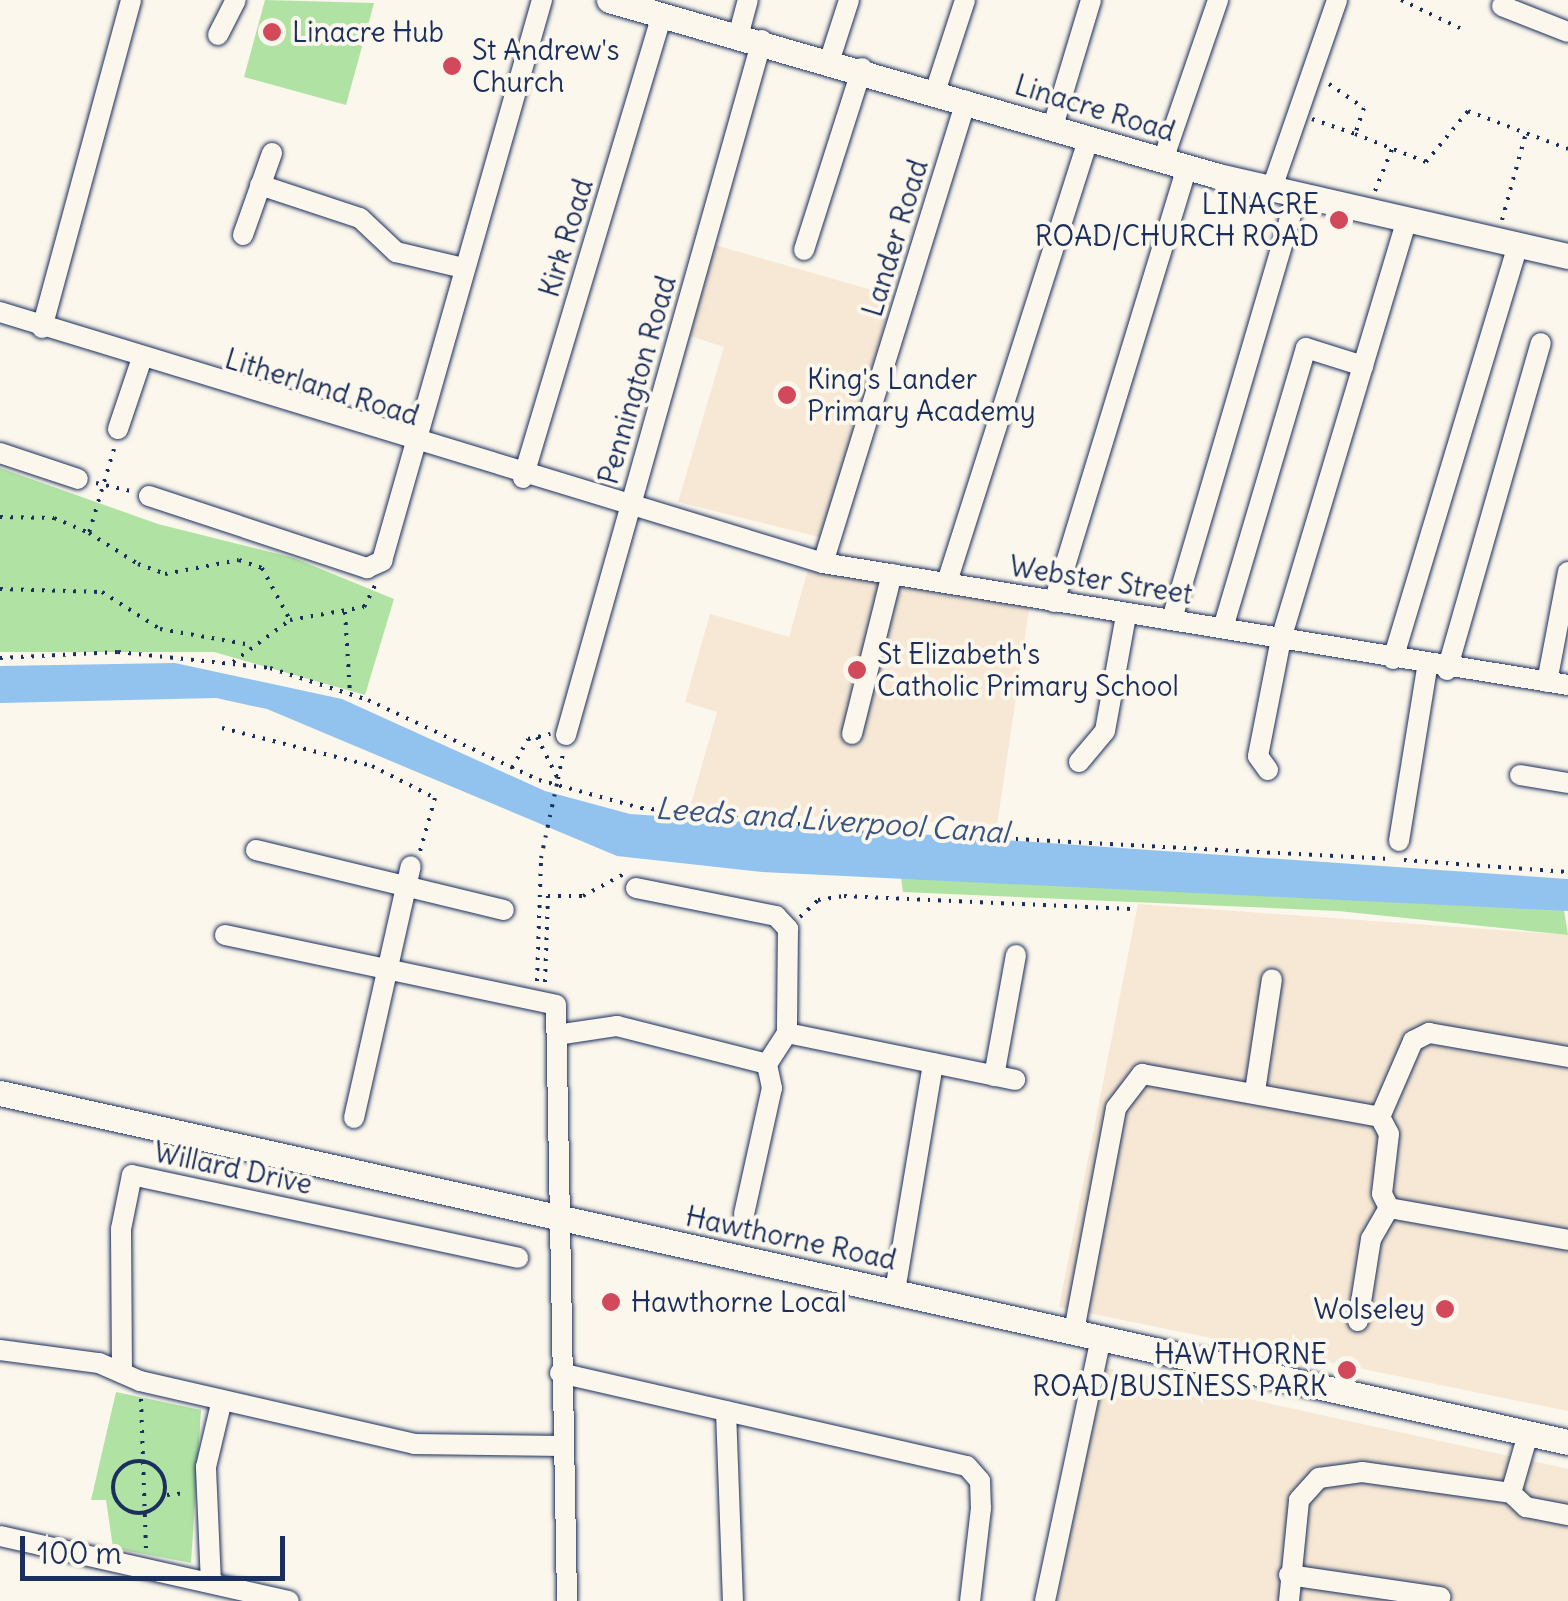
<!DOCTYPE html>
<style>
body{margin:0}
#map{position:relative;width:1568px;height:1601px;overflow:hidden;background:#fbf7ec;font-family:Delius,sans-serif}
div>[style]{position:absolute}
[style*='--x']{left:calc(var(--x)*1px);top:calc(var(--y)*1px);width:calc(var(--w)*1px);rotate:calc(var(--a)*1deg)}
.built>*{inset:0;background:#f6e8d4}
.green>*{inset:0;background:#b0e3a3}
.water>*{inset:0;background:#92c3ee}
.path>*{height:4px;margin-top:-2px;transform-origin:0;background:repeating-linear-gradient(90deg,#1b2f5e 0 2.5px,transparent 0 10.5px)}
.path>.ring{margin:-2px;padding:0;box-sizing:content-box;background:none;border:4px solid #1b2f5e;border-radius:50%}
.roads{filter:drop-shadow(0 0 2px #1b2f5e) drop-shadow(0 0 2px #1b2f5e)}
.minor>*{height:20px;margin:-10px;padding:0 10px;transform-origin:10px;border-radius:10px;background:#fbf7ec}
.major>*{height:25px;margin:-12.5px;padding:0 12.5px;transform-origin:12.5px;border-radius:12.5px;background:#fbf7ec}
.path-bridge>*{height:4px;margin-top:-2px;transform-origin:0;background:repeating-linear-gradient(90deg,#1b2f5e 0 2.5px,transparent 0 10.5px)}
.dots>*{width:28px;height:28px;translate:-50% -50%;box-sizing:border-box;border:5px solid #fbf7ec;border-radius:50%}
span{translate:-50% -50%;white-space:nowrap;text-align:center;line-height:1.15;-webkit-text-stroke:8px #fbf7ec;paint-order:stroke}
.poi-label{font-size:28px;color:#1b2f5e}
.left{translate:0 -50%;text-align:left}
.right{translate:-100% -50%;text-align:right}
.street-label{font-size:28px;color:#1b2f5e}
.water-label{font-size:30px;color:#395482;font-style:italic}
.scale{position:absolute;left:20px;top:1536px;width:265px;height:45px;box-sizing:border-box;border:5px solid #1b2f5e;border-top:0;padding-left:12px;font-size:30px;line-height:35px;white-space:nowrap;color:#1b2f5e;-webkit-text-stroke:8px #fbf7ec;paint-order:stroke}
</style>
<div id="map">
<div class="built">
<i style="clip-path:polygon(715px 245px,893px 296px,823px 538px,678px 502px,724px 347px,690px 336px)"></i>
<i style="clip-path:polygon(809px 566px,1030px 603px,997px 825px,689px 811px,717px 712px,685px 702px,710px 614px,789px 637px)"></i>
<i style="clip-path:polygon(1138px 904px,1568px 935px,1568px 1411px,1059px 1307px)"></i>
<i style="clip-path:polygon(1103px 1367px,1568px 1469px,1568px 1601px,1057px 1601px)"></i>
</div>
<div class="green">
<i style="clip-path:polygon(265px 0,374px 3px,346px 105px,244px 77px)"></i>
<i style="clip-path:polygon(0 468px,158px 524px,294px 558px,394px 599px,365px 695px,214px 652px,0 652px)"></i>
<i style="clip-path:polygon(901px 878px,1564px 910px,1568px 935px,1338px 911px,903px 892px)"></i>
<i style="clip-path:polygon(116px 1392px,201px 1410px,191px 1563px,113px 1548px,106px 1500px,91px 1500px)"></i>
</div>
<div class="water">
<i style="clip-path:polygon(175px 663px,342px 699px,545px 791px,630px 814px,1568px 879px,1568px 911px,762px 872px,617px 856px,267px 709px,216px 698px,0 703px,0 666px)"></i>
</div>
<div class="path">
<i style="--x:1401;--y:0;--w:72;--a:25.5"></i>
<i style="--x:1329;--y:84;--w:42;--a:34.4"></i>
<i style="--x:1364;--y:108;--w:28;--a:109"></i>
<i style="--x:1355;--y:134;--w:76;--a:21.5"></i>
<i style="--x:1426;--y:162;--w:66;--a:-50.5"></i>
<i style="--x:1468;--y:111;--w:107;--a:20.8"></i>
<i style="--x:1312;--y:119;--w:46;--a:19.2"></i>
<i style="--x:1375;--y:191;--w:45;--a:-68"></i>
<i style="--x:1502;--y:220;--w:90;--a:-74.6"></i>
<i style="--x:114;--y:449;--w:88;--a:106.6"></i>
<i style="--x:89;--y:533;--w:58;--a:32.3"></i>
<i style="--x:138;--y:564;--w:29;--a:20"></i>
<i style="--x:165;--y:574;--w:75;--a:-10.7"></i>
<i style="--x:239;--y:560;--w:24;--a:19"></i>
<i style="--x:262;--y:568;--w:59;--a:61.7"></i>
<i style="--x:290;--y:620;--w:75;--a:-10"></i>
<i style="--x:364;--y:607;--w:28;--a:-63"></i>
<i style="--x:96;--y:483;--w:35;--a:13"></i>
<i style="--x:0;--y:517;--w:54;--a:1.1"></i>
<i style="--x:54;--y:518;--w:38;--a:23"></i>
<i style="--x:0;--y:589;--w:102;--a:1.7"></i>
<i style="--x:102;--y:592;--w:69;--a:32.5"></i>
<i style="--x:160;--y:629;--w:87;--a:9.9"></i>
<i style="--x:345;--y:612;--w:82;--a:86.5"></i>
<i style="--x:0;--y:658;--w:118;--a:-2.9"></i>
<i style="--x:118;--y:652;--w:153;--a:6"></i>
<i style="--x:270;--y:668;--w:103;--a:18.1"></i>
<i style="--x:368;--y:700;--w:189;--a:25.1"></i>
<i style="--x:539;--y:780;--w:106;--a:15.4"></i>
<i style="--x:641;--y:808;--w:229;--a:5.8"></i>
<i style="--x:869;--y:831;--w:522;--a:3.08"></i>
<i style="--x:233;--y:662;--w:71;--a:-36.4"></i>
<i style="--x:222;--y:728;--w:155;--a:14.2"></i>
<i style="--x:372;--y:766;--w:71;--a:26.9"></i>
<i style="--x:435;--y:798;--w:55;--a:105.8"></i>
<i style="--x:537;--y:737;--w:47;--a:63.4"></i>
<i style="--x:558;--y:779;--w:26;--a:-79"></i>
<i style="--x:512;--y:768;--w:33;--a:-61"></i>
<i style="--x:528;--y:739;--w:23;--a:-13"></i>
<i style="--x:1404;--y:860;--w:164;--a:4.2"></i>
<i style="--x:800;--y:917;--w:25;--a:-43"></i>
<i style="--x:818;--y:900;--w:26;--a:-9"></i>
<i style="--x:844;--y:896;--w:288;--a:2.6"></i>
<i style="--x:537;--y:981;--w:123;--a:-88.1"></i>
<i style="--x:545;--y:982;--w:86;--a:-88"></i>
<i style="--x:548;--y:896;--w:35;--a:0"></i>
<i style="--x:583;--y:896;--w:47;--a:-28.2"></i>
<i style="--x:141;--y:1399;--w:151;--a:88.1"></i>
<i class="ring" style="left:113px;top:1461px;width:48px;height:48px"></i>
<i style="--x:167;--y:1495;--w:20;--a:-6"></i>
</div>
<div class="roads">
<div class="minor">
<i style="--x:1502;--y:6;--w:71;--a:21.5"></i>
<i style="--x:739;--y:33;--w:34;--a:-75"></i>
<i style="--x:218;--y:35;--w:39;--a:-63"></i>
<i style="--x:830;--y:59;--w:62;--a:-72.1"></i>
<i style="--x:935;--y:92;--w:97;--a:-71.9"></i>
<i style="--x:1053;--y:126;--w:132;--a:-73.2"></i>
<i style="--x:1163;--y:160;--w:169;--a:-71"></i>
<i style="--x:260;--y:185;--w:105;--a:18.3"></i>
<i style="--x:360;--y:218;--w:50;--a:43.4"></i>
<i style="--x:396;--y:252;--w:69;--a:13.4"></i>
<i style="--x:1272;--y:188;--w:199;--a:-70.9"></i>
<i style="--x:243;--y:235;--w:87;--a:-70.5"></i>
<i style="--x:804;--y:250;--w:191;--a:-72.3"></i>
<i style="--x:0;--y:312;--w:860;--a:16.96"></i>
<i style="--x:823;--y:563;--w:755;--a:9.3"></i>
<i style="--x:42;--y:328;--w:340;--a:-74.8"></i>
<i style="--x:118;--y:429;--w:72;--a:-71.3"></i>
<i style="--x:0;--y:453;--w:82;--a:18.4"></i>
<i style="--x:523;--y:478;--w:484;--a:-73.3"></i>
<i style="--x:149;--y:496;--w:230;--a:18.3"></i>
<i style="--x:367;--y:568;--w:17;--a:-25"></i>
<i style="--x:382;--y:561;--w:583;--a:-74.08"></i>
<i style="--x:823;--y:563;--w:484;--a:-72.8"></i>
<i style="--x:947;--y:582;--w:464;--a:-72.3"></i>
<i style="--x:1054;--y:602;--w:455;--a:-73"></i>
<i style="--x:1172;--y:619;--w:440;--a:-73.6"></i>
<i style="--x:1223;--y:628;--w:292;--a:-73.5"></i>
<i style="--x:1306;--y:348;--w:60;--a:17.5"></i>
<i style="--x:1393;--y:659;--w:432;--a:-73.2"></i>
<i style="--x:1447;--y:670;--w:340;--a:-74"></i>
<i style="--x:1547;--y:682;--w:112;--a:-79.2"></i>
<i style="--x:852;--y:734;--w:165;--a:-76"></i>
<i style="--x:566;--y:735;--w:722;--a:-74.25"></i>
<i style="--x:1079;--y:762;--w:40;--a:-50"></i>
<i style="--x:1105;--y:731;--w:118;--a:-79.7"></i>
<i style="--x:1268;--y:770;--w:17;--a:-126"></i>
<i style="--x:1258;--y:756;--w:119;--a:-78.9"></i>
<i style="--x:1281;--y:639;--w:435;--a:-73.3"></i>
<i style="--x:1520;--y:775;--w:49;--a:9.5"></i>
<i style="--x:1399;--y:841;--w:175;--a:-80.8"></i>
<i style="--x:256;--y:850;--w:255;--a:13.6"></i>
<i style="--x:636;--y:888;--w:143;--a:11.3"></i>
<i style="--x:776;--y:916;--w:18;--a:47"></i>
<i style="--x:788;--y:929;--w:104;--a:90.6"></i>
<i style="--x:225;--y:935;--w:338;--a:11.9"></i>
<i style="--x:556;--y:1005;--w:596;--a:88.94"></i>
<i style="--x:563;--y:1034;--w:55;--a:-8.4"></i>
<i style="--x:617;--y:1026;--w:155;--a:14.2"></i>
<i style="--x:767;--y:1064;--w:37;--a:-57"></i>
<i style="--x:787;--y:1033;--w:233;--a:11.6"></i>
<i style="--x:994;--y:1076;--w:123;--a:-79.7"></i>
<i style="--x:1255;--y:1091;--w:113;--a:-81.4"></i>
<i style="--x:1380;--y:1117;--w:83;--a:-66.5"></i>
<i style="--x:1413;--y:1041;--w:18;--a:-27"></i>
<i style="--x:1429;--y:1033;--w:141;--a:9.8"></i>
<i style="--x:354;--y:1118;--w:258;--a:-77.3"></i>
<i style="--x:744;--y:1214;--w:129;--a:-77.5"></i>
<i style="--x:772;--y:1088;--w:25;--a:-102"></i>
<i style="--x:895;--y:1291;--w:231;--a:-80.5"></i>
<i style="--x:1358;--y:1321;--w:83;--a:-81"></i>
<i style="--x:1371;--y:1239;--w:36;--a:-60"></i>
<i style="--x:1074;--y:1331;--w:227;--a:-79.3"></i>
<i style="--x:1116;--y:1108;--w:43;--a:-52.6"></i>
<i style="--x:1142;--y:1074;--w:242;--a:10.2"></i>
<i style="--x:1380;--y:1117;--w:19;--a:62"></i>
<i style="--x:1389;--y:1134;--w:60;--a:96.7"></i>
<i style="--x:1382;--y:1194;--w:16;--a:63"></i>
<i style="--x:1389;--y:1208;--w:182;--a:10.1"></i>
<i style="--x:0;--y:1350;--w:100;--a:7.5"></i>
<i style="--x:99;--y:1363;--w:45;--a:23.7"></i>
<i style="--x:140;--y:1381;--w:281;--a:12.9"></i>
<i style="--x:414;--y:1444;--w:148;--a:0.8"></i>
<i style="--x:122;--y:1373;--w:144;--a:-90.4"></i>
<i style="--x:121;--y:1229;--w:55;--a:-78.5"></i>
<i style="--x:132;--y:1175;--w:395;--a:12.1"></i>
<i style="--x:560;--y:1373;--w:417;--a:12.9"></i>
<i style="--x:967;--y:1466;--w:20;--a:49"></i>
<i style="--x:980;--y:1481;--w:27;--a:88"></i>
<i style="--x:981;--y:1508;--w:94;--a:96.7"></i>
<i style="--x:726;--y:1411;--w:190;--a:87.9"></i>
<i style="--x:1511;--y:1493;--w:21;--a:43"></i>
<i style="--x:1526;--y:1507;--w:43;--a:10.8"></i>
<i style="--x:0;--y:1536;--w:296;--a:12.7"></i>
<i style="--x:1289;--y:1575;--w:153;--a:8.3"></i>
<i style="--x:211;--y:1583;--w:116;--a:-92.5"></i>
<i style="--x:206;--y:1467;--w:69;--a:-76.6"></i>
<i style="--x:1045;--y:1601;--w:270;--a:-78"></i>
<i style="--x:1289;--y:1601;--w:101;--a:-84.3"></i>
<i style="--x:1299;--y:1500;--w:30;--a:-48"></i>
<i style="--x:1319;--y:1478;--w:43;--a:-7.9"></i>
<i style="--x:1362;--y:1472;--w:150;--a:8"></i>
<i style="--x:1511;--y:1493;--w:61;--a:-73.9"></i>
</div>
<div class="major">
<i style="--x:609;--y:0;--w:634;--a:16.12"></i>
<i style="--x:1218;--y:176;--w:359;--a:12.9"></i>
<i style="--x:0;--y:1093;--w:1606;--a:12.55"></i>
</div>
</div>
<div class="path-bridge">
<i style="--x:541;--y:858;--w:81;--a:-77.9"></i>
</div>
<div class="dots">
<i style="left:272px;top:32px;background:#d1495b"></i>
<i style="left:452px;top:66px;background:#d1495b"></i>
<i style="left:1339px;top:220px;background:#d1495b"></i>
<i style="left:787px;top:395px;background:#d1495b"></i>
<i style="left:857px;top:670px;background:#d1495b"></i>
<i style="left:611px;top:1302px;background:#d1495b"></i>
<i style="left:1445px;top:1309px;background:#d1495b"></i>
<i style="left:1347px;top:1370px;background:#d1495b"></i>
</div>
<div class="poi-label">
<span class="left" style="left:292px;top:32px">Linacre Hub</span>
<span class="left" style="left:472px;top:66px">St Andrew's<br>Church</span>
<span class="right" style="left:1319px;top:220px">LINACRE<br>ROAD/CHURCH ROAD</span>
<span class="left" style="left:807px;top:395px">King's Lander<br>Primary Academy</span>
<span class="left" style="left:877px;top:670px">St Elizabeth's<br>Catholic Primary School</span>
<span class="left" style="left:631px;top:1302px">Hawthorne Local</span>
<span class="right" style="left:1425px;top:1309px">Wolseley</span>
<span class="right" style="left:1327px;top:1370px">HAWTHORNE<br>ROAD/BUSINESS PARK</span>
</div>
<div class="street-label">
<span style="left:1095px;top:108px;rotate:17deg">Linacre Road</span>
<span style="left:566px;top:238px;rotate:-73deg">Kirk Road</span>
<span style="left:895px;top:238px;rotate:-73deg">Lander Road</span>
<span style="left:637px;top:380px;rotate:-74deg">Pennington Road</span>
<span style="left:322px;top:387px;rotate:17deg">Litherland Road</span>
<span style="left:1101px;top:580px;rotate:9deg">Webster Street</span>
<span style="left:233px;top:1168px;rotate:12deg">Willard Drive</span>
<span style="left:791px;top:1238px;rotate:12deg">Hawthorne Road</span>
</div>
<div class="water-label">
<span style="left:832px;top:820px;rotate:4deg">Leeds and Liverpool Canal</span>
</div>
<div class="scale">100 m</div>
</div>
